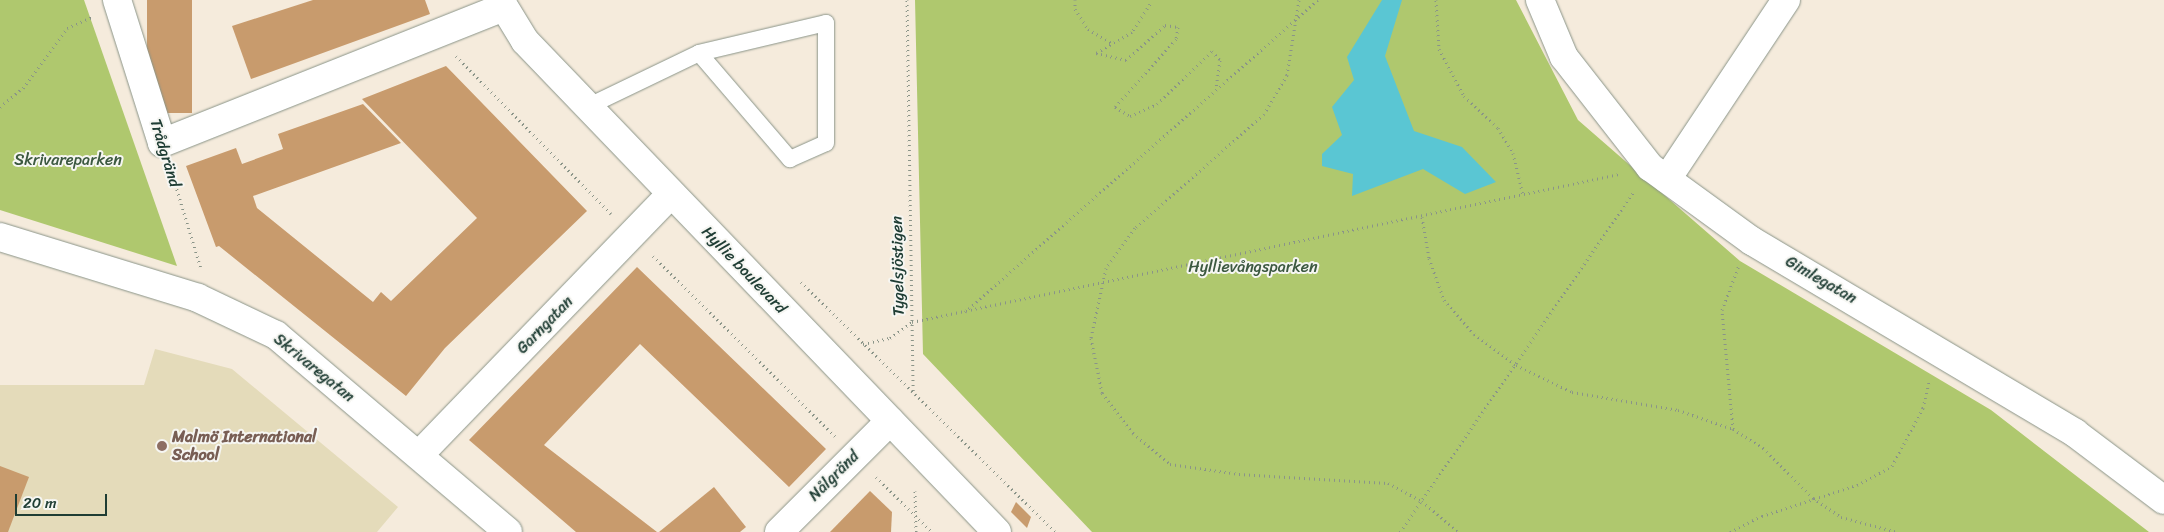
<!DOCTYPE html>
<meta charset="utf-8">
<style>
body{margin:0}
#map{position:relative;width:2164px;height:532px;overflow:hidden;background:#f5ebdc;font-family:Sriracha,sans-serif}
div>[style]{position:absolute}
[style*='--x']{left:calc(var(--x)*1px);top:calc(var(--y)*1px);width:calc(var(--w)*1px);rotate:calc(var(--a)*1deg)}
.built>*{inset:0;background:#e4dbba}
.green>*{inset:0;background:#afc86e}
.water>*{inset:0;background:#5ac6d3}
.building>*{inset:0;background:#c89b6d;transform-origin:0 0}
.path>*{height:3px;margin-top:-1.5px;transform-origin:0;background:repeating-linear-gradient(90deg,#8a9488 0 1px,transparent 0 5px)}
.roads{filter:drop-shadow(0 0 1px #8a9488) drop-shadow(0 0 1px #8a9488)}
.lane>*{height:16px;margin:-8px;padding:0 8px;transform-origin:8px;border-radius:8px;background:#fff}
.street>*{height:28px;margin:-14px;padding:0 14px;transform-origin:14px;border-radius:14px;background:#fff}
.dots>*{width:14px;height:14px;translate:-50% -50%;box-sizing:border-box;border:2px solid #f6f6f2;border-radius:50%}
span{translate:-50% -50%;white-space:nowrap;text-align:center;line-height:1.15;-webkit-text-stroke:4px #f6f6f2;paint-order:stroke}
.street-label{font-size:16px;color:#1f3d34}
.park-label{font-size:16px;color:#3c5940}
.education-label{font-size:16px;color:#785e54;font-weight:700}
.left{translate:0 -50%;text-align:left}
.scale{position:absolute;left:15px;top:494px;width:92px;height:22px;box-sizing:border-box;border:2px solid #1f3d34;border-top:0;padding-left:6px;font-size:15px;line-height:18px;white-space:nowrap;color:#1f3d34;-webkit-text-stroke:4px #f6f6f2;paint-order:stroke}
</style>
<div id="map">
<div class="built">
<i style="clip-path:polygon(155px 349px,232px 369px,398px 507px,377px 532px,0 532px,0 385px,144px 385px)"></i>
</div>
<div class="green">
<i style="clip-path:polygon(0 0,84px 0,177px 266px,0 210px)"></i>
<i style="clip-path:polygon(915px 0,1516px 0,1578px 120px,1740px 261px,1991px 410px,2149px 532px,1092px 532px,923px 354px)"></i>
</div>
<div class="water">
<i style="clip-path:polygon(1382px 0,1402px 0,1385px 56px,1414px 131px,1462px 147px,1496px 182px,1465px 194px,1423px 169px,1352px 196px,1353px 174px,1322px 166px,1322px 154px,1342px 135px,1332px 107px,1354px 80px,1347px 57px)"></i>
</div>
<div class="building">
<i style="left:147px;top:0;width:45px;height:113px"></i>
<i style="clip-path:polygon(313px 0,425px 0,430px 14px,251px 79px,232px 26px)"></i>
<i style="clip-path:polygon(446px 66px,587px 211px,445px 348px,406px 396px,219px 246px,216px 247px,186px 166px,236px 148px,242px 164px,283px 149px,278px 134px,363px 104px,401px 143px,253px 196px,257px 208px,373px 302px,381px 292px,391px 301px,477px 218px,362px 99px)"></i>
<i style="clip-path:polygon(637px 267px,826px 449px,789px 487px,640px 344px,544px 445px,657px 532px,576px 532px,469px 440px)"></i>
<i style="clip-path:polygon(0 466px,29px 477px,8px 532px,0 532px)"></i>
<i style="clip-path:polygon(714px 487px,746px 527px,740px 532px,659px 532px)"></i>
<i style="clip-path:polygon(870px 491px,892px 512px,891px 532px,830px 532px)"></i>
<i style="clip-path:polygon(1016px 502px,1031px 517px,1027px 528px,1011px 512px)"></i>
</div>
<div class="path">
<i style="--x:907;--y:0;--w:394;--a:89.1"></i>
<i style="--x:1075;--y:0;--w:9;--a:90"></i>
<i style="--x:1075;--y:9;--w:24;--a:57"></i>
<i style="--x:1088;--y:29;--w:27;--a:31"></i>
<i style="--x:1299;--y:0;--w:76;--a:99.1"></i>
<i style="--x:1287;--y:75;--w:45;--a:120.5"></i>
<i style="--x:1264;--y:114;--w:172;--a:138.5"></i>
<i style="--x:1135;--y:228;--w:49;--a:125.9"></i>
<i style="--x:1106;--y:268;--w:72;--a:102.1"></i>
<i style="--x:1091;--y:338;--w:56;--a:78.7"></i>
<i style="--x:1102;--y:393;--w:51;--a:52.2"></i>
<i style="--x:1133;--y:433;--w:48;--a:40"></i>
<i style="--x:1170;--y:464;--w:70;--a:8.2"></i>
<i style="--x:1239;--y:474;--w:149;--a:3.5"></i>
<i style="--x:1388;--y:483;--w:38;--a:28"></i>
<i style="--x:1422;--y:501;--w:48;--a:40.7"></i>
<i style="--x:1436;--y:0;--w:49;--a:86.5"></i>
<i style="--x:1439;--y:49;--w:53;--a:62"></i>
<i style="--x:1464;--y:96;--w:47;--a:43.3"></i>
<i style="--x:1498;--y:128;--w:29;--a:59"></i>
<i style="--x:1513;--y:153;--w:43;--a:76.6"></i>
<i style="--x:1150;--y:4;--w:33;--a:123"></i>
<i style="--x:1132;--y:32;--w:42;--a:149.7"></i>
<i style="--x:1096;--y:53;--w:31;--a:13"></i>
<i style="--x:1126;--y:60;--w:52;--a:-41.9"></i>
<i style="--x:1165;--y:25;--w:13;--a:9"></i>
<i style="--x:1178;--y:27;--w:12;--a:99"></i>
<i style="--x:1176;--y:39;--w:91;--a:131.9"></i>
<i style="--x:1115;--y:107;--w:17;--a:31"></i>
<i style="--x:1130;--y:116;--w:30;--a:-24"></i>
<i style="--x:1157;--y:104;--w:76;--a:-43.9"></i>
<i style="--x:1212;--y:51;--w:12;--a:48"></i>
<i style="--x:1220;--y:60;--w:27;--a:98"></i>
<i style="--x:456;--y:56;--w:221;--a:45.5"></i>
<i style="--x:0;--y:107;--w:30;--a:-40"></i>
<i style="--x:23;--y:88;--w:74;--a:-53.7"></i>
<i style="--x:67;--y:28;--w:27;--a:-24"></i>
<i style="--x:171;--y:170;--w:103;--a:73.1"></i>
<i style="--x:1422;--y:217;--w:42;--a:80.3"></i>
<i style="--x:1429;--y:258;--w:45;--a:70.3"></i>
<i style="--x:1444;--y:300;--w:45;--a:48.6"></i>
<i style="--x:1474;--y:334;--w:52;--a:36.4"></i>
<i style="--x:1516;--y:365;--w:62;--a:25.7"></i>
<i style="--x:1572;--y:392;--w:108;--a:9.6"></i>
<i style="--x:1678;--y:410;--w:58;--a:19.1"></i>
<i style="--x:1733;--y:429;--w:36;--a:32"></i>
<i style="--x:1763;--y:448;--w:71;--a:45"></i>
<i style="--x:1813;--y:498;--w:34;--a:34"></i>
<i style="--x:1841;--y:517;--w:58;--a:15"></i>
<i style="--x:653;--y:256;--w:256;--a:44.7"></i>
<i style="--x:801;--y:282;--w:356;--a:44.5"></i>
<i style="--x:965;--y:312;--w:471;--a:-41.5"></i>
<i style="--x:863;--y:344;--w:28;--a:-13"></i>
<i style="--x:890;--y:338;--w:27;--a:-36"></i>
<i style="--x:912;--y:322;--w:722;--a:-11.82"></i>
<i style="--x:1733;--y:429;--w:120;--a:-95.3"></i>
<i style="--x:1722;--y:310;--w:48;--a:-69.3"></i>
<i style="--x:876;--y:477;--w:78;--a:44.5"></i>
<i style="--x:915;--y:491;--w:41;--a:88.6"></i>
<i style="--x:1400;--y:532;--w:413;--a:-55.5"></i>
<i style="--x:1730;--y:532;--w:36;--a:-27"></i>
<i style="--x:1762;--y:516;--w:100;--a:-18.1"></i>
<i style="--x:1857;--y:485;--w:40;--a:-28"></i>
<i style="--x:1892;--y:466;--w:66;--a:-61.9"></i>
<i style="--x:1923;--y:408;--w:28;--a:-77"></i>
</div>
<div class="roads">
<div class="lane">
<i style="--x:587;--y:107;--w:124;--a:-25.7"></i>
<i style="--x:699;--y:53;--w:140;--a:49.4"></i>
<i style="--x:790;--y:159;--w:39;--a:-24"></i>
<i style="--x:826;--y:143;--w:120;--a:-90"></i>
<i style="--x:826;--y:23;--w:130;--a:166.7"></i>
</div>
<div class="street">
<i style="--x:117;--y:0;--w:150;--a:72.5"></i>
<i style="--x:162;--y:143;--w:368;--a:-21.7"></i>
<i style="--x:500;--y:0;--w:48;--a:58.6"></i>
<i style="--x:525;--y:41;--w:681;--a:46.13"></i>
<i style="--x:1540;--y:0;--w:62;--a:67.2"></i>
<i style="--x:1564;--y:57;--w:140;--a:52"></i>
<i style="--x:1650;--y:167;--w:126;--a:36"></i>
<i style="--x:1752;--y:241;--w:376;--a:30.7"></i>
<i style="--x:2075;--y:433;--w:111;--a:37"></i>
<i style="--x:1667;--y:179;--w:215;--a:-56.4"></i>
<i style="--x:0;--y:237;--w:207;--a:17.1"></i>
<i style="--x:198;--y:298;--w:86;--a:25.4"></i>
<i style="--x:276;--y:335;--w:304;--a:40.3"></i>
<i style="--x:419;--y:455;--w:363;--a:-46"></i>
<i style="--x:779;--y:532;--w:157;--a:-45"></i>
</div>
</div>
<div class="dots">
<i style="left:162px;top:446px;background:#8d6e63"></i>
</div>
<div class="street-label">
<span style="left:165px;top:153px;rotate:73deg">Trådgränd</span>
<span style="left:898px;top:266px;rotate:-91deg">Tygelsjöstigen</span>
<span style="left:744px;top:270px;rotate:46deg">Hyllie boulevard</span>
<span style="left:1821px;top:280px;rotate:30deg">Gimlegatan</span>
<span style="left:545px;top:325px;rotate:-46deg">Garngatan</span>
<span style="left:314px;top:368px;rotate:39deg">Skrivaregatan</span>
<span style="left:834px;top:476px;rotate:-45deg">Nålgränd</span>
</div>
<div class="park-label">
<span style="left:68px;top:160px">Skrivareparken</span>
<span style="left:1253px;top:267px">Hyllievångsparken</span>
</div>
<div class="education-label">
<span class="left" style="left:172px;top:446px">Malmö International<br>School</span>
</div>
<div class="scale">20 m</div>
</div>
